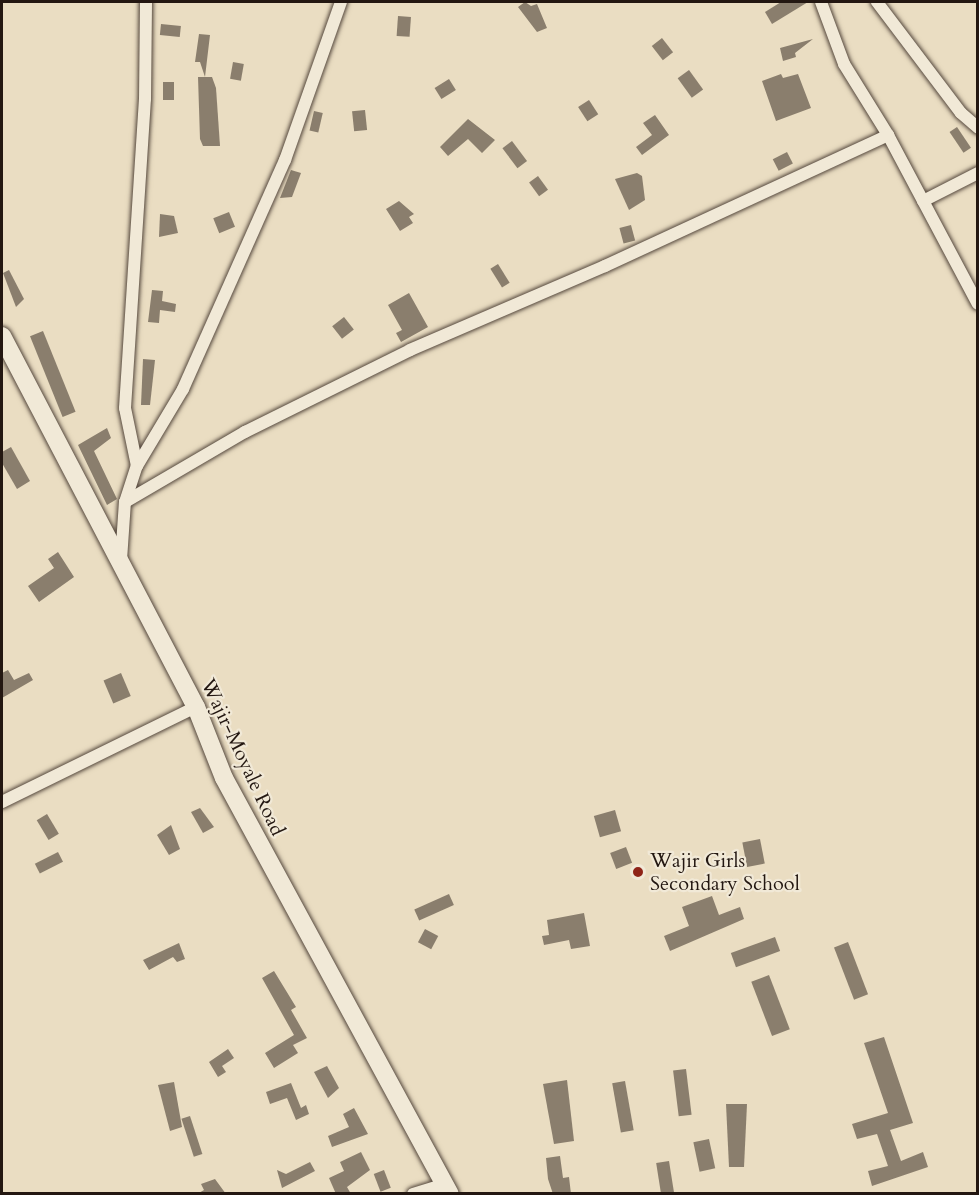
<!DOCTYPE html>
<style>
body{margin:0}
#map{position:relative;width:979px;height:1195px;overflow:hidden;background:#eaddc2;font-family:Cardo,serif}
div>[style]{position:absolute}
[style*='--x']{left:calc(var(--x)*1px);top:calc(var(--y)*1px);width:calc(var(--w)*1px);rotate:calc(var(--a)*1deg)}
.building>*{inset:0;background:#8a7e6d;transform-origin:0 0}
.roads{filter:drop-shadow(0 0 2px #55483d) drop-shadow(0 0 2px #55483d)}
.street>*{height:12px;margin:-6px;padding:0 6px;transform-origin:6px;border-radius:6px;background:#f1e9d7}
.secondary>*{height:18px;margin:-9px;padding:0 9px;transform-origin:9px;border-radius:9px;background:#f1e9d7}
.dots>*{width:16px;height:16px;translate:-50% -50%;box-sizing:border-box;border:3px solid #f1e9d7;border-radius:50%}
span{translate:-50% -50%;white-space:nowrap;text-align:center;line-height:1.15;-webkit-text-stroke:4.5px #f1e9d7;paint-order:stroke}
.street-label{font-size:20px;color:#231711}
.poi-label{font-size:20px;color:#231711}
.left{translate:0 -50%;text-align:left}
.frame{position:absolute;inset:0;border:3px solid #231711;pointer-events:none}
</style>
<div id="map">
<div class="building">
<i style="clip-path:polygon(525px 2px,531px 6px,537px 4px,547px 28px,537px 32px,518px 7px)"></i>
<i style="clip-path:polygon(781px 2px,808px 2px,772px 24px,765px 12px)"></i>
<i style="left:398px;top:16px;width:13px;height:20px;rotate:4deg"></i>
<i style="left:161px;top:24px;width:20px;height:11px;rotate:6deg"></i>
<i style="clip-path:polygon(199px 34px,210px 35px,205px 77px,200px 62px,195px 62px)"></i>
<i style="left:662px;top:38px;width:18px;height:13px;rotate:52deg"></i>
<i style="clip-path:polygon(813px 39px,795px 53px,796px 57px,783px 61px,780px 48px)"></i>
<i style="left:233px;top:62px;width:11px;height:17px;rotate:10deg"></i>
<i style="left:689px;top:70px;width:24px;height:14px;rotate:54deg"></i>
<i style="clip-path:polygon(781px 74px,783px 78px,798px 74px,811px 108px,776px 121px,762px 81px)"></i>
<i style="clip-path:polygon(198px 77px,212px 77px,216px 88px,220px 146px,203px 146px,200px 139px)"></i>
<i style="left:449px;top:79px;width:13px;height:17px;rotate:58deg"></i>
<i style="left:163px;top:82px;width:11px;height:18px"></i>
<i style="left:589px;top:100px;width:17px;height:13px;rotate:57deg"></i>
<i style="left:365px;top:110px;width:20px;height:13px;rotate:84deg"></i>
<i style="left:314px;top:111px;width:9px;height:20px;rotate:13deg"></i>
<i style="clip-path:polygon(655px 115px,669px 135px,642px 155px,636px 147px,652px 135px,643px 123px)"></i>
<i style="clip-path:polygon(468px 119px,495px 140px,482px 153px,468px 139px,448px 156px,440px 147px)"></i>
<i style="left:957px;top:127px;width:25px;height:9px;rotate:56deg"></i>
<i style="left:512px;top:141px;width:25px;height:12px;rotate:53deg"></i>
<i style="left:787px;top:152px;width:13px;height:16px;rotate:63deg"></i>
<i style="clip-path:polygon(291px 170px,301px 173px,292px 197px,280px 198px)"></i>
<i style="clip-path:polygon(637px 173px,642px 176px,645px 200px,629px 210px,615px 179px)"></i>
<i style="left:538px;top:176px;width:17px;height:11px;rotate:54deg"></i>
<i style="clip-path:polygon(399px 201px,414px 214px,409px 217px,413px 223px,400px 231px,386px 209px)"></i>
<i style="left:229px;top:212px;width:16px;height:17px;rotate:68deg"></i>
<i style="clip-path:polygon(160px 214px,174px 216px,178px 233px,159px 237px)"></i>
<i style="left:631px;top:225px;width:16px;height:12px;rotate:75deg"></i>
<i style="left:498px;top:264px;width:22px;height:9px;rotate:58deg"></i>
<i style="clip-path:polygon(9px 270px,24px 299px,16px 307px,3px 273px)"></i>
<i style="clip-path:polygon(152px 290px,163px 291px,162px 301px,176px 304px,175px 312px,160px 310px,159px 323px,148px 322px)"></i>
<i style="clip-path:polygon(409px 293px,428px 327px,401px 342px,396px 333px,402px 330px,388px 305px)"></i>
<i style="left:344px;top:317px;width:16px;height:15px;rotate:52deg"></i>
<i style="left:43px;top:331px;width:87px;height:14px;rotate:68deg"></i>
<i style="clip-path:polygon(143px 359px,155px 360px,150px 405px,141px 405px)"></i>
<i style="clip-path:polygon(107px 428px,111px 438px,94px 451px,117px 499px,107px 505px,78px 445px)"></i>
<i style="clip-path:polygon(11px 447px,30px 481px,17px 489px,2px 463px,2px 452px)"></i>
<i style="clip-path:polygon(58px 552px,74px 577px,39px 602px,28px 586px,54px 568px,48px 559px)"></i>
<i style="clip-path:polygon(8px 670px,14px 680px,29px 673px,33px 680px,2px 698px,2px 673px)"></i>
<i style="left:121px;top:673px;width:25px;height:19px;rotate:67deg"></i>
<i style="clip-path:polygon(200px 808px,214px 827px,203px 833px,191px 812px)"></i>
<i style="left:615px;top:810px;width:22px;height:22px;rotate:74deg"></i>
<i style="left:47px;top:814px;width:23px;height:12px;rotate:59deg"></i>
<i style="clip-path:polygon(171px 825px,180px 849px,169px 855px,157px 835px)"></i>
<i style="left:760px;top:839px;width:25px;height:18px;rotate:79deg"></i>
<i style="left:626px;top:847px;width:17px;height:17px;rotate:69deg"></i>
<i style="left:58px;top:852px;width:11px;height:26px;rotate:63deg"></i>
<i style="left:449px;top:894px;width:12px;height:38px;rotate:66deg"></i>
<i style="clip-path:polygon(712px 896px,719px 915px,740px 907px,744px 919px,670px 951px,664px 936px,689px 926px,682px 907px)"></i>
<i style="clip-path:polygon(584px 913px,590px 946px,571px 949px,569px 940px,544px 945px,542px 936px,549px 935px,547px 920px)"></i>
<i style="left:425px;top:929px;width:15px;height:15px;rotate:28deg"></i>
<i style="left:775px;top:937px;width:15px;height:47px;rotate:70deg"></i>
<i style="left:848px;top:942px;width:56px;height:15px;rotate:69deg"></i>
<i style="clip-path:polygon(179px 943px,185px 959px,177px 962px,173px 957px,149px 970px,143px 960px)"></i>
<i style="clip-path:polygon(274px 971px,296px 1007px,291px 1010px,307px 1038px,293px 1045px,298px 1053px,274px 1068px,265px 1053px,294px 1035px,262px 978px)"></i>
<i style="left:769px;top:975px;width:58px;height:19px;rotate:69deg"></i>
<i style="clip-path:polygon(884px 1037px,913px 1123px,890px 1130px,901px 1161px,923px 1152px,928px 1167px,872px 1186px,868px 1171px,888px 1166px,877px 1134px,857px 1139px,852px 1124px,888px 1113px,864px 1043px)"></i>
<i style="clip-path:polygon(228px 1049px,234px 1058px,222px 1066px,226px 1072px,218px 1077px,209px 1062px)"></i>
<i style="clip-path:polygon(327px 1066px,339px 1088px,328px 1098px,314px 1072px)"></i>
<i style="left:686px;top:1069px;width:46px;height:13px;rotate:83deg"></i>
<i style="clip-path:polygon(567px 1080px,574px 1141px,554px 1144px,543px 1084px)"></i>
<i style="left:625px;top:1081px;width:50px;height:13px;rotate:80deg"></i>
<i style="clip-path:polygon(174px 1082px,182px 1127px,170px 1131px,158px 1085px)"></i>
<i style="clip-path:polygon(291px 1083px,301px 1108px,306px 1105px,309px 1114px,296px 1120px,287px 1098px,270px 1104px,266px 1092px)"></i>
<i style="clip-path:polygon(726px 1104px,747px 1104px,744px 1167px,729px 1167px)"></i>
<i style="clip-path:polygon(354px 1108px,368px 1134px,332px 1147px,328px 1136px,349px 1127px,343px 1114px)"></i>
<i style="left:190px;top:1116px;width:40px;height:9px;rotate:72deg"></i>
<i style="left:709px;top:1139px;width:30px;height:16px;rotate:78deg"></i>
<i style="clip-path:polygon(361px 1152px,370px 1170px,347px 1187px,351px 1194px,336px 1194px,329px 1178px,344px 1171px,340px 1162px)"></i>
<i style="clip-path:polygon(560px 1156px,563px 1178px,569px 1177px,571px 1194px,553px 1194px,548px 1179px,546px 1158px)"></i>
<i style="left:669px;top:1161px;width:33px;height:13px;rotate:81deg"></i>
<i style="clip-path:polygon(310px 1162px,315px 1171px,282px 1188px,277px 1170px,286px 1174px)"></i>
<i style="left:384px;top:1170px;width:19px;height:11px;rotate:69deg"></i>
<i style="clip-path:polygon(215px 1179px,226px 1194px,197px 1194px,204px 1190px,201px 1184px)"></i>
</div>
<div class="roads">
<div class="street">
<i style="--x:821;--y:2;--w:66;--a:69.6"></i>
<i style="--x:844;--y:64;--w:84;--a:58.2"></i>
<i style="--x:888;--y:135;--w:191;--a:62"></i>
<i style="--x:877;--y:2;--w:139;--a:52.9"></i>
<i style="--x:961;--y:113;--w:23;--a:41"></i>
<i style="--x:923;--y:201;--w:62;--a:-27"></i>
<i style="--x:137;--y:466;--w:90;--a:-59.1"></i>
<i style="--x:183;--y:389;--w:251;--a:-66"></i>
<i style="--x:285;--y:160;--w:168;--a:-70.5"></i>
<i style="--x:125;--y:502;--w:139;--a:-30.3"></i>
<i style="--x:245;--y:432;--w:184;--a:-26.4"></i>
<i style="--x:410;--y:350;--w:212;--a:-23.3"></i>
<i style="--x:605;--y:266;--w:312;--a:-24.8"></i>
<i style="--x:121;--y:560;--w:58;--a:-86.1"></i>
<i style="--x:125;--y:502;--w:38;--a:-72"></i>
<i style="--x:137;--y:466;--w:59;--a:-101.7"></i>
<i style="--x:125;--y:408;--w:310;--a:-86.3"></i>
<i style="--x:145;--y:99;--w:97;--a:-89.4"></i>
<i style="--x:2;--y:802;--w:216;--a:-26.1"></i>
<i style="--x:413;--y:1194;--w:34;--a:-17"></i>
</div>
<div class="secondary">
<i style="--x:2;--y:336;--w:419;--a:62.4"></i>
<i style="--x:196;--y:707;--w:76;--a:68.5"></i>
<i style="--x:224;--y:778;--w:473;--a:61.5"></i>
</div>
</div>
<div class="dots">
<i style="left:638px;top:872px;background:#8f2418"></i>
</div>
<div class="street-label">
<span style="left:243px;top:757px;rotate:65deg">Wajir-Moyale Road</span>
</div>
<div class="poi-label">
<span class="left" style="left:650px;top:872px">Wajir Girls<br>Secondary School</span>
</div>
<div class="frame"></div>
</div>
